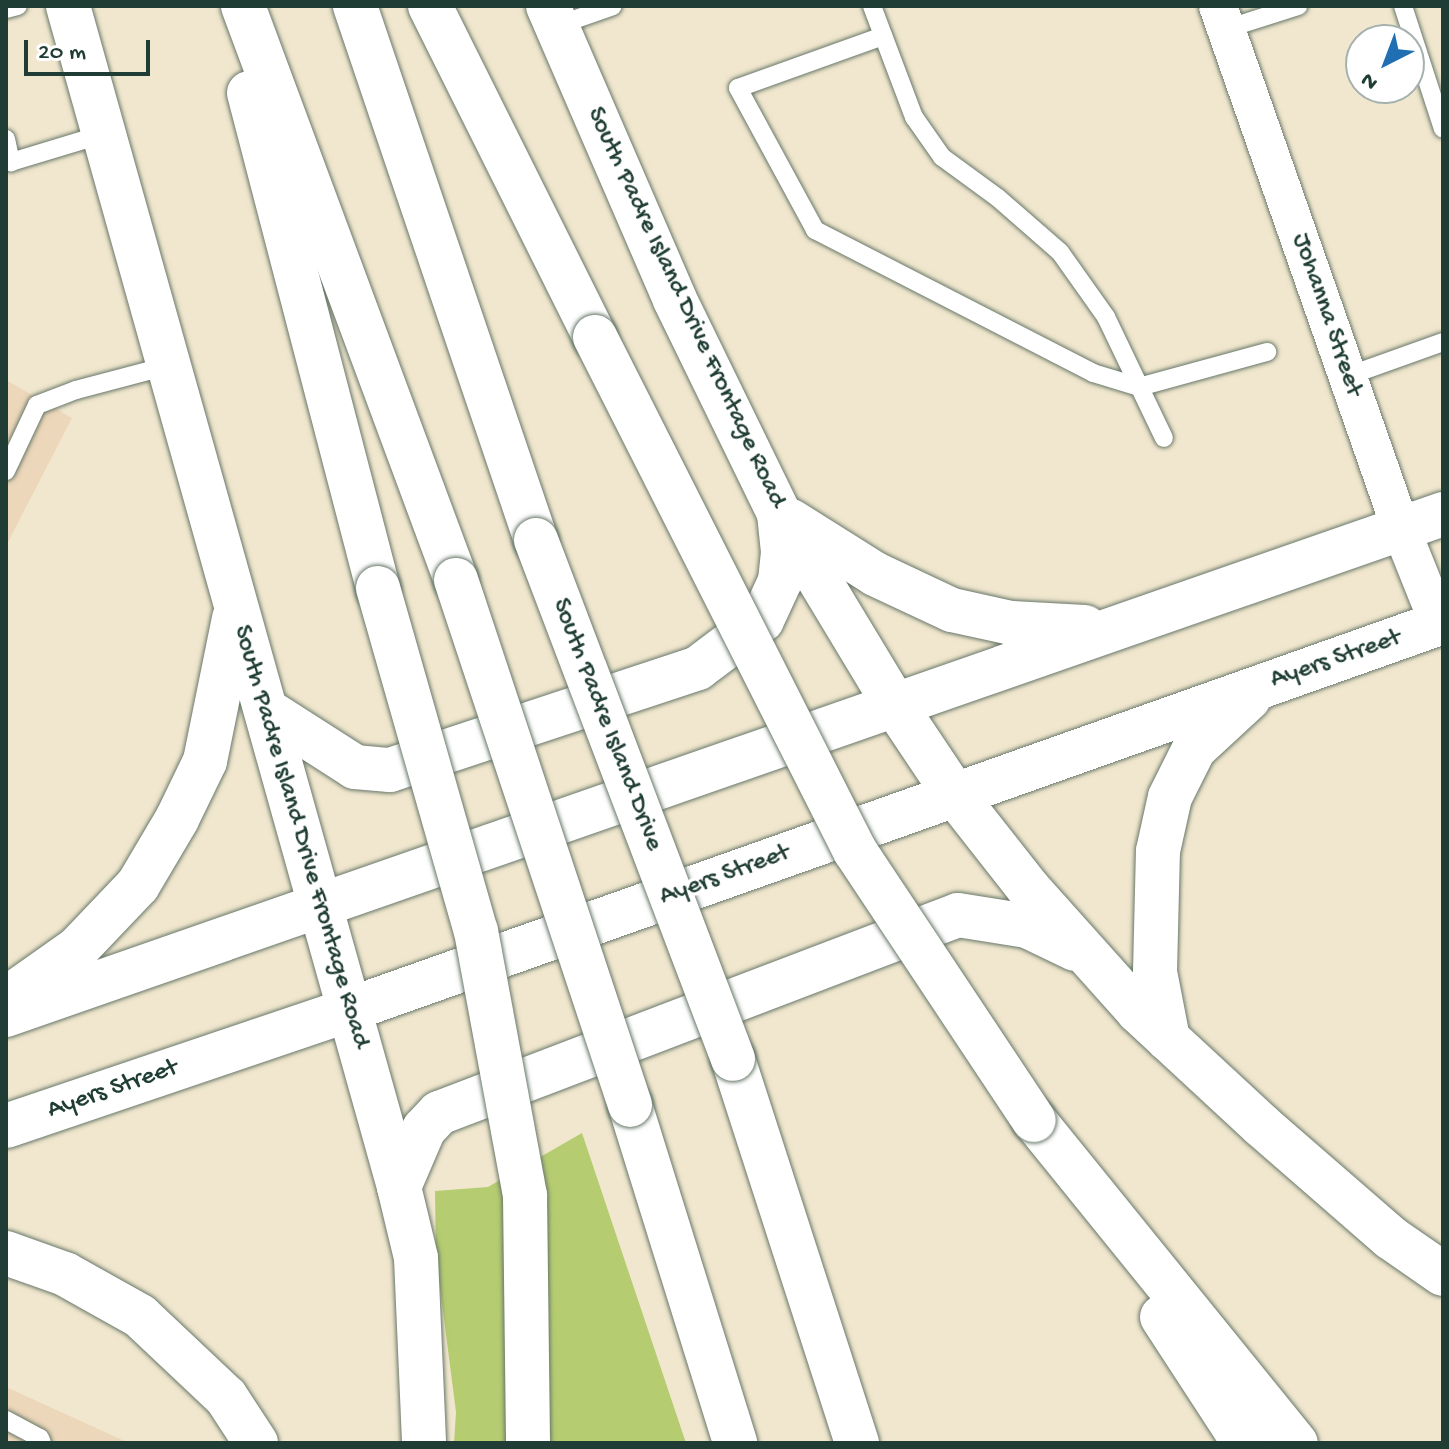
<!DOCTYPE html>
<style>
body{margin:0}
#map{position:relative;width:1449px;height:1449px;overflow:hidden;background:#f1e7ce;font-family:"Gochi Hand",sans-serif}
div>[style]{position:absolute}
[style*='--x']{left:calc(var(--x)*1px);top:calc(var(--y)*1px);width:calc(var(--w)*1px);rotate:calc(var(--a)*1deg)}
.built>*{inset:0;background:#edd7ba}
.green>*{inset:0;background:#b6cc71}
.roads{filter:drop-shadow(0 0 2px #68786a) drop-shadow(0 0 2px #68786a)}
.lane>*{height:18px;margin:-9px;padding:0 9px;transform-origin:9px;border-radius:9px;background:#fff}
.street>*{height:38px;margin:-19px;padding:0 19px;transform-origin:19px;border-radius:19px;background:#fff}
.secondary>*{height:44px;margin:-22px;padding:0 22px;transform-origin:22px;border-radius:22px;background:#fff}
.highway>*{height:44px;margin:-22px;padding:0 22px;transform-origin:22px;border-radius:22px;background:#fff}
.bridges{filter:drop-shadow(0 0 2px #68786a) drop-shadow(0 0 2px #68786a)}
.highway-bridge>*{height:44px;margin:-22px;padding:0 22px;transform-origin:22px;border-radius:22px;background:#fff}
span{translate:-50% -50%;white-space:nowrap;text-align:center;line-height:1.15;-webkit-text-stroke:7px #fff;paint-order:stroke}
.street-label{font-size:26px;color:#1f3d34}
.frame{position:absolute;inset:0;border:8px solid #1f3d34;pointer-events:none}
.north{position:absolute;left:1345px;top:24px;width:80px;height:80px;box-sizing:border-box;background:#fff;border:2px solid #a5b1ae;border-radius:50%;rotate:222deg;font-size:22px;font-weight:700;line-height:32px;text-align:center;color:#1f3d34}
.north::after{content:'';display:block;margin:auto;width:28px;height:36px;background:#1f6fb2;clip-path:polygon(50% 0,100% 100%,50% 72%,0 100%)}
.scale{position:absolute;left:24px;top:40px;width:126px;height:36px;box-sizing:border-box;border:4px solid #1f3d34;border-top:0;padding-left:10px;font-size:24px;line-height:28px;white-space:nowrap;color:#1f3d34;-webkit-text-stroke:6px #fff;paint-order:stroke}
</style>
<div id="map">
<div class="built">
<i style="clip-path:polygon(6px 380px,72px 418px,6px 546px)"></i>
<i style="clip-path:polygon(6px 1387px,129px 1443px,6px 1443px)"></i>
</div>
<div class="green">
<i style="clip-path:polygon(582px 1133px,686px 1443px,454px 1443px,456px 1412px,436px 1257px,435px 1191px,488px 1187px)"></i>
</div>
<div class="roads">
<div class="lane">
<i style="--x:872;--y:6;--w:119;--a:69.3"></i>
<i style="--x:914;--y:117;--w:49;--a:55"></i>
<i style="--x:942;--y:157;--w:69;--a:36.2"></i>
<i style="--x:998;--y:198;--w:82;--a:41.1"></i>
<i style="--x:1060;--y:252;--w:80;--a:54.7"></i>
<i style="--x:1106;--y:317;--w:134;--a:64.4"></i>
<i style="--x:1403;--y:6;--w:129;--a:72"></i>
<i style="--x:6;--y:9;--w:12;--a:-14"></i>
<i style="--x:556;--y:26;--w:60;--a:-19.3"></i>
<i style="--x:1226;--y:29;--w:76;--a:-17.7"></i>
<i style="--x:883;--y:36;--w:154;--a:160.3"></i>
<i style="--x:738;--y:88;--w:162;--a:61.5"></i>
<i style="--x:815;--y:230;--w:313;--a:27.2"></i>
<i style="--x:1093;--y:373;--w:48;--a:16.9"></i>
<i style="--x:1139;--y:387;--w:133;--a:-15.3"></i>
<i style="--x:6;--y:139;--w:24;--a:78"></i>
<i style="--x:11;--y:162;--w:97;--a:-16.8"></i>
<i style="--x:1348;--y:376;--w:101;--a:-19.7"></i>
<i style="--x:6;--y:471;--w:73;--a:-64.8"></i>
<i style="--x:37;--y:405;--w:42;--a:-21"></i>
<i style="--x:76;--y:390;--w:94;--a:-14.8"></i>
<i style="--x:6;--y:1420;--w:38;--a:28"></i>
<i style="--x:40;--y:1438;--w:5;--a:68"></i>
</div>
<div class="street">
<i style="--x:1218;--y:6;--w:554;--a:70.71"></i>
<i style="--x:1401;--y:529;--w:102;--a:68.2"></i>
</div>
<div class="secondary">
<i style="--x:68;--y:6;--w:1227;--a:74.34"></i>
<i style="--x:399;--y:1187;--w:73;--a:76.5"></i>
<i style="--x:416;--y:1258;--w:185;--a:87.5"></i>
<i style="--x:548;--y:6;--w:320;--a:66.6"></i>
<i style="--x:675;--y:300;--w:237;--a:64"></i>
<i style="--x:779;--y:513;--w:223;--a:58.9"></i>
<i style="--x:894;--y:704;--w:110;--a:56.2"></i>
<i style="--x:955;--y:795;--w:120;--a:51.8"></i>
<i style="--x:1029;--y:889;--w:164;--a:48.2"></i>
<i style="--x:1138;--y:1011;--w:168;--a:42.8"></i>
<i style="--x:1261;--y:1125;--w:172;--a:41"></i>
<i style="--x:1391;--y:1238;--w:63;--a:34.7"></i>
<i style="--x:791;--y:521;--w:99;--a:32.2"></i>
<i style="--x:875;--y:574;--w:85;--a:25.1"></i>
<i style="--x:952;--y:610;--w:60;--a:12.4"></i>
<i style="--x:1011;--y:623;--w:74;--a:3.1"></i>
<i style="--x:266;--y:710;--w:106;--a:32.6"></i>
<i style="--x:355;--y:767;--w:35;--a:5"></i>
<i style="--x:390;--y:770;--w:324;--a:-18.3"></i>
<i style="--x:698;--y:668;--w:80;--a:-36.9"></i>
<i style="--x:762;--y:620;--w:43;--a:-65.2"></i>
<i style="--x:780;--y:581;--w:29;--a:-84"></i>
<i style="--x:783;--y:552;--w:36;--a:-96"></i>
<i style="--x:6;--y:999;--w:88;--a:-35.3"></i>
<i style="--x:78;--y:948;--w:87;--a:-46.4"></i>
<i style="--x:138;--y:885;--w:77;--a:-59.4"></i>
<i style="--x:177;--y:819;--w:64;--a:-64.2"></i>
<i style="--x:205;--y:761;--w:146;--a:-78.5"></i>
<i style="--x:6;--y:1015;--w:1522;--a:-19.22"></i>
<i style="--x:1168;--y:1039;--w:68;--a:-101"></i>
<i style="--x:1155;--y:972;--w:121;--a:-88.6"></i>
<i style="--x:1158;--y:851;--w:55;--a:-77.5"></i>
<i style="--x:1170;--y:797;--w:54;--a:-63.4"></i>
<i style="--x:1194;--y:749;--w:75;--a:-42.8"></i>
<i style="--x:6;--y:1126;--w:364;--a:-18.7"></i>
<i style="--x:351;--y:1009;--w:1159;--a:-19.51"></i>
<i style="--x:399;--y:1187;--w:63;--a:-66.7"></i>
<i style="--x:424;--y:1129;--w:22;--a:-47"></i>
<i style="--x:439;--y:1113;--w:555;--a:-20.88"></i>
<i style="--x:958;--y:915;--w:70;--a:9.1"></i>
<i style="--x:1027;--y:926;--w:53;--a:25.6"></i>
<i style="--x:6;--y:1253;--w:63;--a:19.6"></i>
<i style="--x:65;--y:1274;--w:86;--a:29.2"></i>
<i style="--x:140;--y:1316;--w:118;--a:43.3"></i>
<i style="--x:226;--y:1397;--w:55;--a:56.9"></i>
</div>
<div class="highway">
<i style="--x:243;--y:6;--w:612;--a:69.64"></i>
<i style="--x:355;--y:6;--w:564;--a:71.28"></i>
<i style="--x:430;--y:6;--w:370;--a:63.5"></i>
<i style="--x:249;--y:93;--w:512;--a:75.39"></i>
<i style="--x:733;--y:1059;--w:404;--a:72.1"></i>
<i style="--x:630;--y:1105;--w:354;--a:72.7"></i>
<i style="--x:1034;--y:1120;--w:416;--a:51"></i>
<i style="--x:1162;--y:1317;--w:150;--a:56.9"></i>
</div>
</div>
<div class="bridges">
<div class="highway-bridge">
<i style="--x:595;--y:337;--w:576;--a:63.17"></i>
<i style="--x:855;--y:851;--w:323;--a:56.4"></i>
<i style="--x:536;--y:540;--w:555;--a:69.21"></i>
<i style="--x:456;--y:580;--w:553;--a:71.66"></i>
<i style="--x:378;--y:588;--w:357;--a:74.1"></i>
<i style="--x:476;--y:931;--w:269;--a:79.5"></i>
<i style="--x:525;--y:1195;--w:248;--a:89.3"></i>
</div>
</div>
<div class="street-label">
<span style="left:685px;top:308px;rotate:65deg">South Padre Island Drive Frontage Road</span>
<span style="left:1326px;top:315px;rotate:71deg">Johanna Street</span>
<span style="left:1336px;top:660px;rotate:-19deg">Ayers Street</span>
<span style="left:606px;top:725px;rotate:69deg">South Padre Island Drive</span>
<span style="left:300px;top:837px;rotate:74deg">South Padre Island Drive Frontage Road</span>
<span style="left:725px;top:876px;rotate:-20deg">Ayers Street</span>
<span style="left:113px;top:1090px;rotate:-19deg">Ayers Street</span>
</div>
<div class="frame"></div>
<div class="north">N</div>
<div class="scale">20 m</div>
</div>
